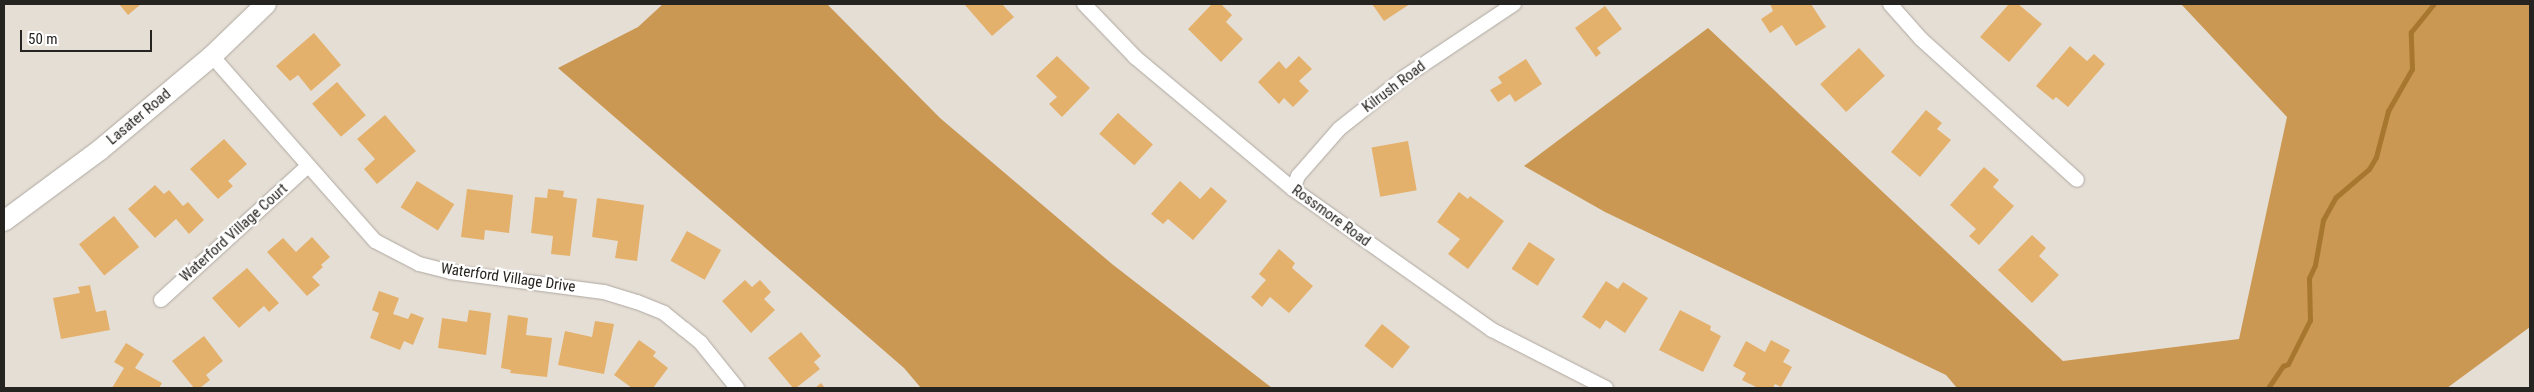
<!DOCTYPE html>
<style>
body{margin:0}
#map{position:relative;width:2534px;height:392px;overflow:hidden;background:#e5ded5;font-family:"Roboto Condensed",sans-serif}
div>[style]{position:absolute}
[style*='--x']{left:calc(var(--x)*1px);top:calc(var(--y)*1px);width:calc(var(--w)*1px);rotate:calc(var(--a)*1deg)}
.forest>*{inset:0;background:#ca9853}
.stream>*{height:5px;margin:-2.5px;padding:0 2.5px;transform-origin:2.5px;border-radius:2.5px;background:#a77730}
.building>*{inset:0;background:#e4b16c;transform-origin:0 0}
.roads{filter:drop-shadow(0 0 1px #aea8a0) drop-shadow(0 0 1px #aea8a0)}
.street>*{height:14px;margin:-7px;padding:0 7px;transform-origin:7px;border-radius:7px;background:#fff}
.secondary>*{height:20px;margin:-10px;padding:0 10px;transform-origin:10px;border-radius:10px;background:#fff}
span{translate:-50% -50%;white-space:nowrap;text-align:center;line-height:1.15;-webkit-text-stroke:4.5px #fff;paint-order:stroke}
.street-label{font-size:15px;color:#262421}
.frame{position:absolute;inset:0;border:5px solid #262421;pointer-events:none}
.scale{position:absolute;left:20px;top:30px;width:132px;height:22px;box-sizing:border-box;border:2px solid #262421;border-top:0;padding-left:6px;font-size:15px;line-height:18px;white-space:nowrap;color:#262421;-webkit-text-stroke:4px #fff;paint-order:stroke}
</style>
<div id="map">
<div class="forest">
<i style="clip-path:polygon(663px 4px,827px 4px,940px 118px,1112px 264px,1272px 388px,921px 388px,904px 368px,558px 68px,638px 27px)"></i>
<i style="clip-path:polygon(2181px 4px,2530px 4px,2530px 327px,2447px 388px,1957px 388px,1946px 375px,1605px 212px,1524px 166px,1708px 28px,2063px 361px,2239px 339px,2287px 117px)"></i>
</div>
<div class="stream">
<i style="--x:2268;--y:388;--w:27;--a:-56"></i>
<i style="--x:2283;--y:366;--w:5;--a:-22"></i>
<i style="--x:2288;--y:364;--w:49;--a:-63.4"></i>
<i style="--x:2310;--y:320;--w:42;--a:-91.4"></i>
<i style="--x:2309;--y:278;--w:14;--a:-65"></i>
<i style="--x:2315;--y:265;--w:46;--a:-79.9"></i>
<i style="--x:2323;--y:220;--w:26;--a:-61"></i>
<i style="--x:2336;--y:197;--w:43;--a:-40.3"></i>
<i style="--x:2369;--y:169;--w:14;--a:-60"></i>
<i style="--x:2376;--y:157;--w:48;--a:-75.4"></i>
<i style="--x:2388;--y:111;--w:48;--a:-60.3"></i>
<i style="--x:2412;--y:69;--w:37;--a:-92"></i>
<i style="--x:2411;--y:32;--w:36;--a:-51"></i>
</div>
<div class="building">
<i style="clip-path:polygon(119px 4px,141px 4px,128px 15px)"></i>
<i style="clip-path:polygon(966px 4px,1002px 4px,1014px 17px,992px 36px,965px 5px)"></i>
<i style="clip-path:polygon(1212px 4px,1221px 4px,1232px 15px,1226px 22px,1243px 39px,1221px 62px,1188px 29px)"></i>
<i style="clip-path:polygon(1372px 4px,1410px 4px,1384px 21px)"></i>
<i style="clip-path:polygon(1770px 4px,1811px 4px,1826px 27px,1796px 46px,1782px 25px,1770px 33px,1761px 19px,1773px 11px)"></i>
<i style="clip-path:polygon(2009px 4px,2018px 4px,2042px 24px,2009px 62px,1980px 37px)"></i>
<i style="clip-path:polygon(1605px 6px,1622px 29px,1597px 48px,1601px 53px,1596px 57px,1575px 28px)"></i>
<i style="clip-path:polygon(314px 33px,341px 65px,311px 91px,298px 75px,290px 81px,276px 66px)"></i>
<i style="clip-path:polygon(2070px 46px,2087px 61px,2094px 54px,2105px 64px,2068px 107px,2056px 97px,2053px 100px,2036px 86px)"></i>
<i style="left:1859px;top:48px;width:38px;height:53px;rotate:47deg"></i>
<i style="clip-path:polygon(1057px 56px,1090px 88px,1062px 117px,1049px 104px,1057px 97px,1036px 76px)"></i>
<i style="clip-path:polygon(1299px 56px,1312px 69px,1299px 81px,1309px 91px,1293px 107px,1284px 98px,1279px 104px,1258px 82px,1279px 61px,1286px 69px)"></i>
<i style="clip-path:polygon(1526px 59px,1542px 84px,1515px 102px,1510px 94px,1498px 102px,1490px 90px,1502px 83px,1498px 77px)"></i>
<i style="left:337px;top:82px;width:44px;height:33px;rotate:49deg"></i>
<i style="clip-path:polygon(1926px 110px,1942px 123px,1937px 129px,1951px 140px,1920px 177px,1891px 152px)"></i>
<i style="left:1118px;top:113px;width:47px;height:28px;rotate:42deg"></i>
<i style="clip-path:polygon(385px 115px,416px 151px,377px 184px,364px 169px,375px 159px,357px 139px)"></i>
<i style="clip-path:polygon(224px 139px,247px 164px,228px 181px,233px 186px,218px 199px,190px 169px)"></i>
<i style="left:1408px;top:141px;width:50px;height:37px;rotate:80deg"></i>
<i style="clip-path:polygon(1984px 167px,1999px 180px,1993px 187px,2014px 206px,1979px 245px,1969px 236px,1976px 229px,1950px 205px)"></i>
<i style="left:417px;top:181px;width:44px;height:31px;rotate:32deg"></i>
<i style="clip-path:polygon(1180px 181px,1200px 199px,1211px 187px,1227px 201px,1193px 240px,1168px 219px,1163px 224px,1151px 214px)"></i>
<i style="clip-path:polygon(155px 185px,164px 194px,169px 190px,183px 206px,188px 202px,204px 220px,189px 234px,176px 219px,155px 238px,128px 209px)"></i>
<i style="clip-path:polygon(467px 189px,513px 195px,509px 233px,485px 230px,484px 240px,461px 237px)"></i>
<i style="clip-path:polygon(548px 189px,564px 191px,563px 197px,577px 199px,570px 256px,551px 254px,553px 236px,531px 233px,535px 197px,547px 198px)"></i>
<i style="clip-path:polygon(1459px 192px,1468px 199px,1470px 196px,1504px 221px,1468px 269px,1448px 254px,1460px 239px,1437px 222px)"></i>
<i style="clip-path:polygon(597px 198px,644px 205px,637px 261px,615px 258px,618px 241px,592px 237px)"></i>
<i style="left:114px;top:216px;width:40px;height:45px;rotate:51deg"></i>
<i style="left:687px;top:231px;width:39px;height:34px;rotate:29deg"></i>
<i style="clip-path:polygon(2032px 235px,2046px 248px,2039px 256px,2059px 275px,2032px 303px,1998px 270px)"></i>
<i style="clip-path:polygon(312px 237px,330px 257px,321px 265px,323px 267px,312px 277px,320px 285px,307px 296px,267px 252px,283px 238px,296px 252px)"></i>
<i style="left:1529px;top:242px;width:31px;height:32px;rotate:33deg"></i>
<i style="clip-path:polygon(1279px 249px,1295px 263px,1292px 268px,1313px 286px,1289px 313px,1270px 297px,1262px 307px,1251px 297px,1266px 280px,1259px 274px)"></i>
<i style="clip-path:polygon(247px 268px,279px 303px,269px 312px,264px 306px,239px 328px,212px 298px)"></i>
<i style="clip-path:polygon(745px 280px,752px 287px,760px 280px,771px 292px,764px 299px,775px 310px,751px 333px,722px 301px)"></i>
<i style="clip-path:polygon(1606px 281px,1618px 289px,1623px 282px,1648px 298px,1625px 333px,1606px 320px,1600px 329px,1582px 317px)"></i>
<i style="clip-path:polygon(90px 285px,96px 312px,106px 310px,110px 330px,61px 339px,53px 298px,80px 293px,78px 287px)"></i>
<i style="clip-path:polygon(379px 291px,399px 298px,393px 314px,408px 319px,411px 313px,424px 318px,413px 345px,404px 341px,400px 350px,370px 338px,379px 313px,372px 310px)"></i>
<i style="clip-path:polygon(469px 310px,491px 313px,486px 355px,438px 348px,442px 318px,467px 322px)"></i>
<i style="clip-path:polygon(1680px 310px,1711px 326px,1710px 330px,1721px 336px,1703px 372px,1659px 350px)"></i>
<i style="clip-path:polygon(508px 315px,528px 318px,526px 335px,552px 338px,547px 377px,510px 373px,511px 370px,501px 368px)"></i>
<i style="clip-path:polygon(595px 321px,614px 324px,604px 374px,558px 365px,565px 331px,592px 337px)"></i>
<i style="left:1382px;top:324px;width:36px;height:28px;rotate:39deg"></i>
<i style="clip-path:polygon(801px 332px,821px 356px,814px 362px,820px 369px,796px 388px,793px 388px,768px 358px)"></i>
<i style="clip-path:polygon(204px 336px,223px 361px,206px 375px,210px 380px,200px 388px,194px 388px,172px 361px)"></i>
<i style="clip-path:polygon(639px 340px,656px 352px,653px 356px,668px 368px,653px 388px,632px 388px,614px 375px)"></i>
<i style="clip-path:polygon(1771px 340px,1790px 350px,1783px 362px,1792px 367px,1781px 387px,1775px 384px,1773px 388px,1758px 388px,1742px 380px,1746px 373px,1733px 366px,1746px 341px,1765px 352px)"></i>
<i style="clip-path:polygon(126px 343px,144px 354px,135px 368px,162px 383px,159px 388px,112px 388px,124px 368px,114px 362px)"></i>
<i style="clip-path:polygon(821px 383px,825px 388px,815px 388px)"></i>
</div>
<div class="roads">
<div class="street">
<i style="--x:1084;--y:4;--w:74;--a:46.1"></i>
<i style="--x:1135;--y:57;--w:206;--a:39.9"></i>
<i style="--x:1293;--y:189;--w:244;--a:35.3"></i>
<i style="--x:1492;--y:330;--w:128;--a:27"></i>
<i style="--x:1890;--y:4;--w:47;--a:48.5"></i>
<i style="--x:1921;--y:39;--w:210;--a:42.1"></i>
<i style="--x:212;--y:56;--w:247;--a:48.6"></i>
<i style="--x:375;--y:241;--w:50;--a:27.6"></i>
<i style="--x:419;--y:264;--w:32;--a:14"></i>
<i style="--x:450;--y:272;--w:155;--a:7.4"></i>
<i style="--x:604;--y:292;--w:34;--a:17"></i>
<i style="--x:637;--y:302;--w:29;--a:22"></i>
<i style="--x:664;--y:313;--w:26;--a:39"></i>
<i style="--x:684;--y:329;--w:22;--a:39"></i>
<i style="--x:701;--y:343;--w:58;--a:51.3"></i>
<i style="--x:1293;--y:189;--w:14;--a:-69"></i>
<i style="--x:1298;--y:176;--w:62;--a:-48.9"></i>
<i style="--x:1339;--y:129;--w:85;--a:-38.3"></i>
<i style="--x:1406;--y:76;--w:130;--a:-33.7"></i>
<i style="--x:161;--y:300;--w:199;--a:-42.4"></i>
</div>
<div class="secondary">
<i style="--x:4;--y:221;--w:119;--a:-36.5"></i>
<i style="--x:100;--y:150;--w:146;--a:-40"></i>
<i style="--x:212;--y:56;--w:75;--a:-43.9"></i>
</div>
</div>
<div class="street-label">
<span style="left:1394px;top:87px;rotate:-37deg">Kilrush Road</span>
<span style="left:139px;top:117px;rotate:-40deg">Lasater Road</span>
<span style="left:1331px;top:216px;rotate:36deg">Rossmore Road</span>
<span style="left:234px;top:233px;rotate:-42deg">Waterford Village Court</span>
<span style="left:508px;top:278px;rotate:8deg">Waterford Village Drive</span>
</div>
<div class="frame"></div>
<div class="scale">50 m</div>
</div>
